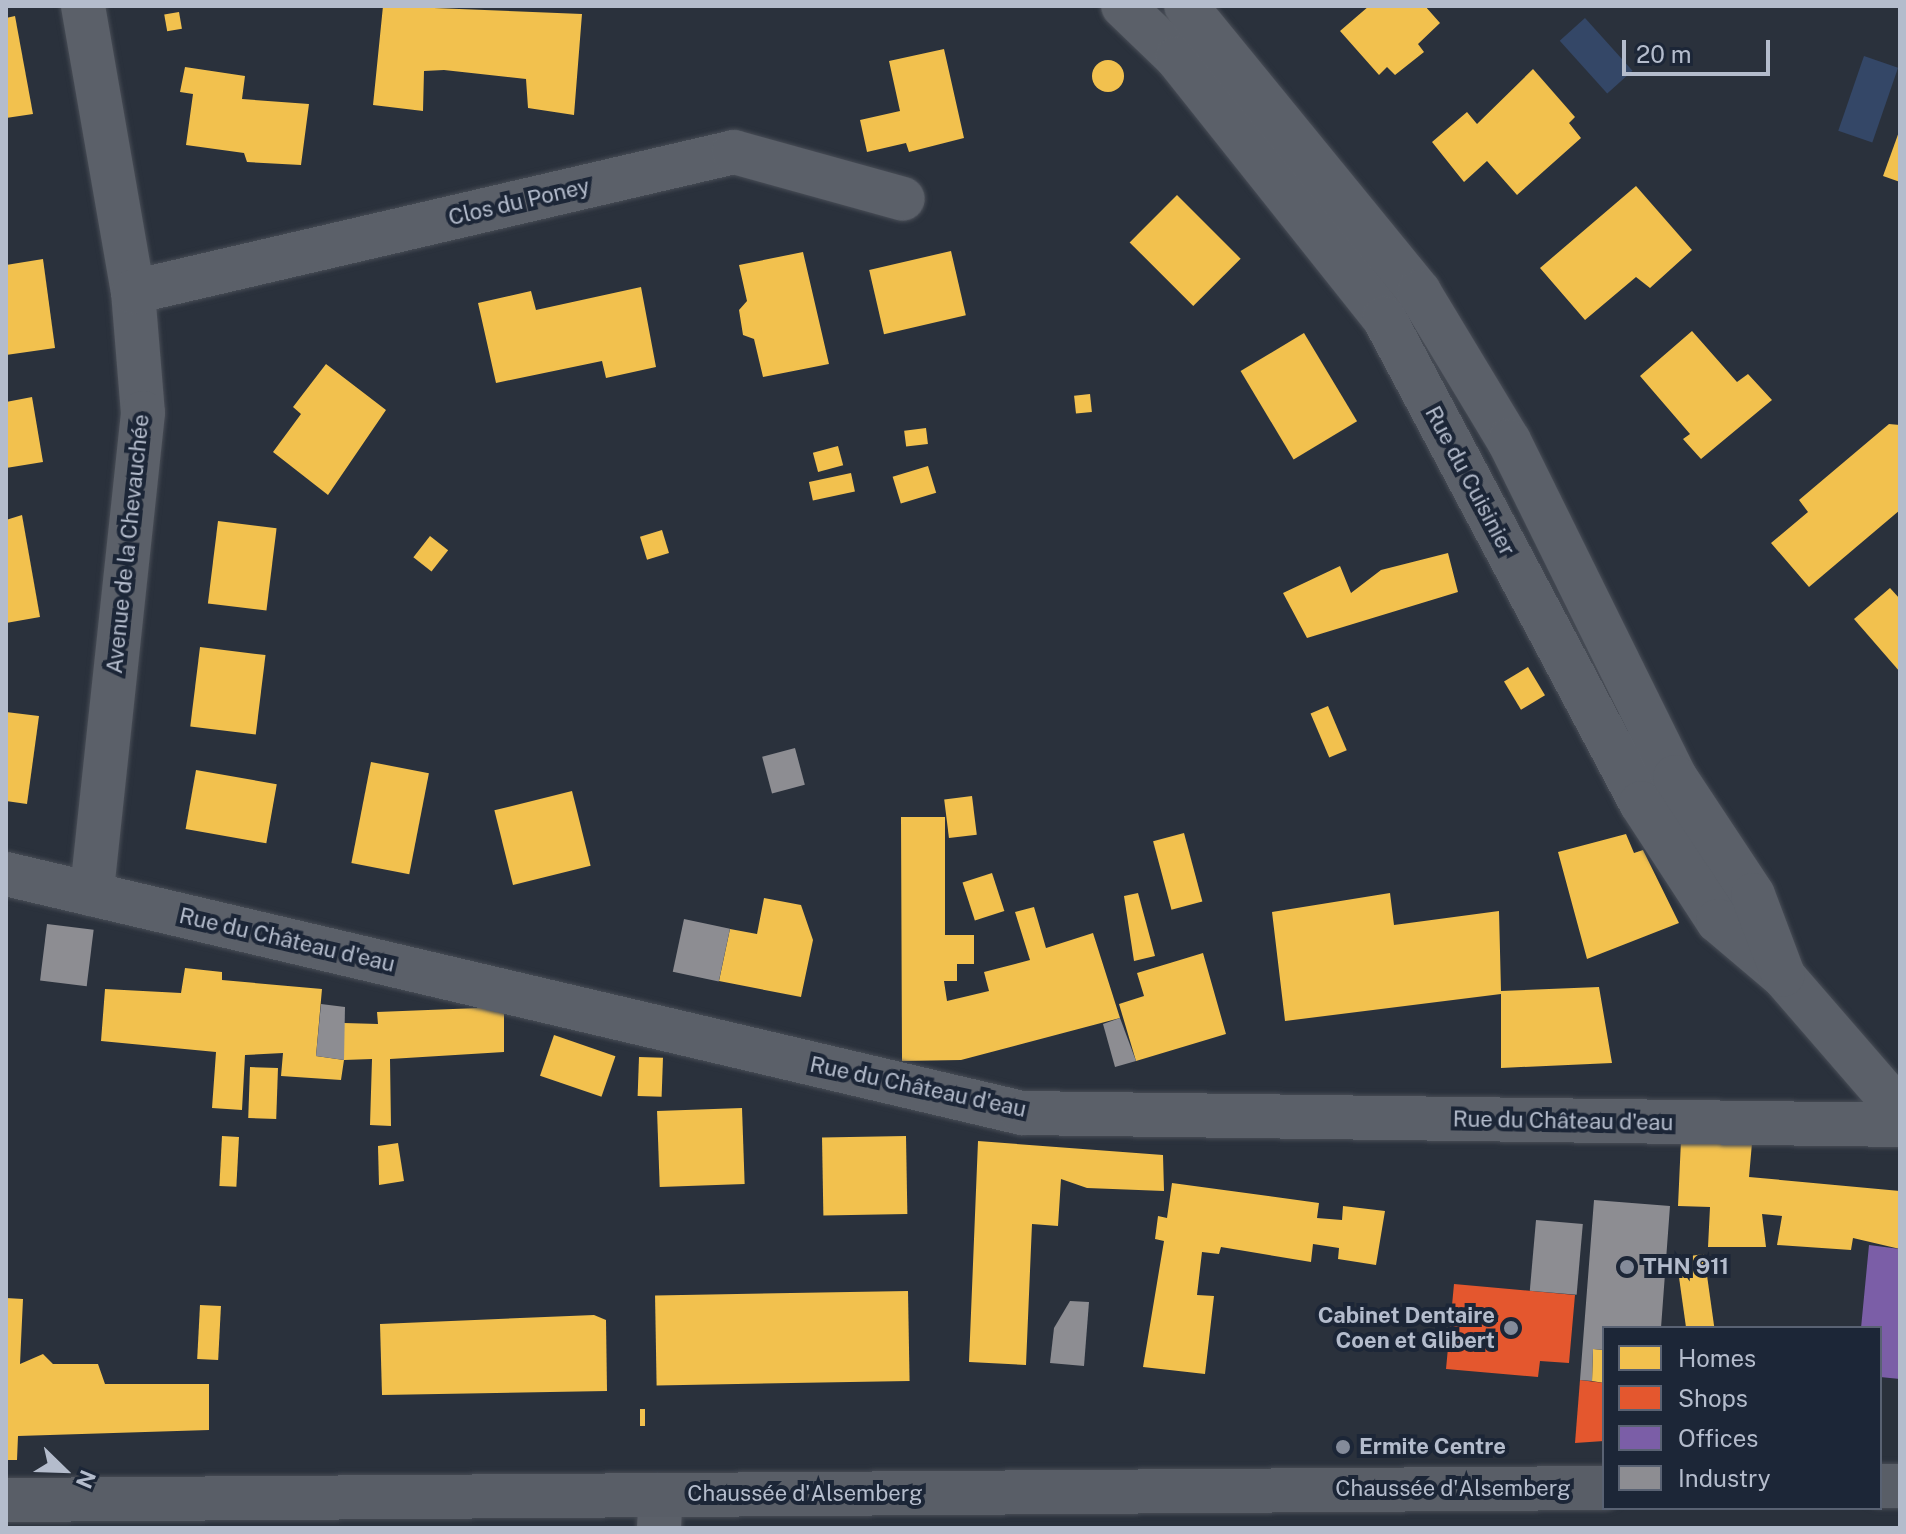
<!DOCTYPE html>
<meta charset="utf-8">
<style>
body{margin:0}
#map{position:relative;width:1906px;height:1534px;overflow:hidden;background:#2a313c;font-family:"Public Sans",sans-serif}
div>[style]{position:absolute}
[style*='--x']{left:calc(var(--x)*1px);top:calc(var(--y)*1px);width:calc(var(--w)*1px);rotate:calc(var(--a)*1deg)}
.water>*{inset:0;background:#344767;transform-origin:0 0}
.homes>*{inset:0;background:#f2c14e;transform-origin:0 0}
.round{border-radius:50%}
.shops>*{inset:0;background:#e4572e}
.offices>*{inset:0;background:#7b5ea7}
.industry>*{inset:0;background:#8d8d92;transform-origin:0 0}
.roads{filter:drop-shadow(0 0 2px #484d56) drop-shadow(0 0 2px #484d56)}
.street>*{height:44px;margin:-22px;padding:0 22px;transform-origin:22px;border-radius:22px;background:#5b6069}
.secondary>*{height:44px;margin:-22px;padding:0 22px;transform-origin:22px;border-radius:22px;background:#595e67}
.dots>*{width:22px;height:22px;translate:-50% -50%;box-sizing:border-box;border:4px solid #1c2637;border-radius:50%}
span{translate:-50% -50%;white-space:nowrap;text-align:center;line-height:1.15;-webkit-text-stroke:8px #1c2637;paint-order:stroke}
.street-label{font-size:22px;color:#b4bccc}
.poi-label{font-size:22px;color:#b4bccc;font-weight:700}
.left{translate:0 -50%;text-align:left}
.right{translate:-100% -50%;text-align:right}
.frame{position:absolute;inset:0;border:8px solid #b4bccc;pointer-events:none}
.legend{position:absolute;left:1602px;top:1326px;width:280px;height:184px;box-sizing:border-box;background:#1c2637;border:2px solid #596273;margin:0;padding:10px 14px;list-style:none;font-size:24px;color:#b4bccc}
.legend li{display:flex;align-items:center;gap:16px;height:40px}
.legend b{width:40px;border:2px solid #596273}
.north{position:absolute;left:24px;top:1430px;width:80px;height:80px;-webkit-text-stroke:6px #1c2637;paint-order:stroke;rotate:113deg;font-size:22px;font-weight:700;line-height:32px;text-align:center;color:#b4bccc}
.north::after{content:'';display:block;margin:auto;width:28px;height:36px;background:#b4bccc;clip-path:polygon(50% 0,100% 100%,50% 72%,0 100%)}
.scale{position:absolute;left:1622px;top:40px;width:148px;height:36px;box-sizing:border-box;border:4px solid #b4bccc;border-top:0;padding-left:10px;font-size:24px;line-height:28px;white-space:nowrap;color:#b4bccc;-webkit-text-stroke:6px #1c2637;paint-order:stroke}
</style>
<div id="map">
<div class="water">
<i style="left:1585px;top:18px;width:71px;height:34px;rotate:48deg"></i>
<i style="left:1864px;top:56px;width:36px;height:79px;rotate:19deg"></i>
</div>
<div class="homes">
<i style="clip-path:polygon(383px 6px,582px 14px,574px 115px,528px 108px,526px 79px,444px 70px,424px 71px,423px 111px,373px 105px)"></i>
<i style="clip-path:polygon(1369px 6px,1425px 6px,1440px 23px,1418px 44px,1424px 52px,1395px 75px,1387px 67px,1379px 75px,1340px 31px)"></i>
<i style="left:179px;top:12px;width:17px;height:15px;rotate:80deg"></i>
<i style="clip-path:polygon(15px 16px,33px 114px,6px 118px,6px 18px)"></i>
<i style="clip-path:polygon(944px 49px,964px 138px,909px 152px,906px 143px,867px 152px,860px 120px,900px 111px,889px 61px)"></i>
<i class="round" style="left:1092px;top:60px;width:32px;height:32px"></i>
<i style="clip-path:polygon(185px 67px,245px 76px,242px 99px,309px 104px,301px 165px,247px 162px,244px 153px,186px 145px,193px 94px,180px 92px)"></i>
<i style="clip-path:polygon(1533px 69px,1575px 117px,1569px 123px,1581px 138px,1517px 195px,1487px 161px,1464px 182px,1432px 142px,1467px 112px,1477px 124px)"></i>
<i style="clip-path:polygon(1900px 129px,1900px 182px,1883px 176px)"></i>
<i style="clip-path:polygon(1636px 186px,1692px 250px,1650px 288px,1636px 277px,1585px 320px,1540px 268px)"></i>
<i style="left:1177px;top:195px;width:90px;height:67px;rotate:45deg"></i>
<i style="left:951px;top:251px;width:66px;height:84px;rotate:77deg"></i>
<i style="clip-path:polygon(803px 252px,829px 364px,763px 377px,754px 339px,743px 335px,739px 310px,747px 301px,739px 265px)"></i>
<i style="clip-path:polygon(43px 259px,55px 348px,6px 355px,6px 265px)"></i>
<i style="clip-path:polygon(641px 287px,656px 367px,606px 378px,602px 361px,496px 383px,478px 303px,531px 291px,536px 310px)"></i>
<i style="clip-path:polygon(1692px 331px,1737px 382px,1748px 374px,1772px 400px,1701px 459px,1683px 439px,1690px 434px,1640px 376px)"></i>
<i style="left:1304px;top:333px;width:103px;height:74px;rotate:59deg"></i>
<i style="clip-path:polygon(326px 364px,386px 410px,328px 495px,273px 452px,301px 414px,293px 407px)"></i>
<i style="left:1090px;top:394px;width:18px;height:16px;rotate:84deg"></i>
<i style="clip-path:polygon(32px 397px,43px 462px,6px 468px,6px 402px)"></i>
<i style="clip-path:polygon(1889px 424px,1900px 425px,1900px 510px,1809px 587px,1771px 543px,1808px 512px,1799px 500px)"></i>
<i style="left:926px;top:428px;width:16px;height:22px;rotate:83deg"></i>
<i style="left:838px;top:446px;width:20px;height:26px;rotate:75deg"></i>
<i style="left:928px;top:466px;width:28px;height:37px;rotate:73deg"></i>
<i style="left:851px;top:473px;width:19px;height:43px;rotate:78deg"></i>
<i style="clip-path:polygon(22px 515px,40px 617px,6px 623px,6px 520px)"></i>
<i style="left:218px;top:521px;width:59px;height:83px;rotate:7deg"></i>
<i style="left:662px;top:530px;width:24px;height:23px;rotate:73deg"></i>
<i style="left:430px;top:536px;width:23px;height:27px;rotate:38deg"></i>
<i style="clip-path:polygon(1448px 553px,1458px 592px,1307px 638px,1283px 593px,1340px 566px,1351px 593px,1381px 570px)"></i>
<i style="clip-path:polygon(1890px 588px,1900px 599px,1900px 672px,1854px 619px)"></i>
<i style="left:200px;top:647px;width:66px;height:80px;rotate:7deg"></i>
<i style="left:1528px;top:667px;width:33px;height:28px;rotate:59deg"></i>
<i style="left:1328px;top:706px;width:48px;height:19px;rotate:67deg"></i>
<i style="clip-path:polygon(6px 712px,39px 716px,27px 804px,6px 801px)"></i>
<i style="left:371px;top:762px;width:59px;height:103px;rotate:11deg"></i>
<i style="left:196px;top:770px;width:82px;height:60px;rotate:10deg"></i>
<i style="left:572px;top:791px;width:77px;height:80px;rotate:76deg"></i>
<i style="left:972px;top:796px;width:39px;height:28px;rotate:83deg"></i>
<i style="clip-path:polygon(901px 817px,945px 817px,945px 935px,974px 935px,974px 964px,957px 964px,957px 981px,944px 981px,947px 1001px,989px 991px,984px 972px,1030px 960px,1015px 912px,1034px 907px,1046px 948px,1093px 933px,1120px 1018px,961px 1060px,902px 1061px)"></i>
<i style="left:1184px;top:833px;width:71px;height:32px;rotate:75deg"></i>
<i style="clip-path:polygon(1626px 834px,1634px 853px,1643px 850px,1679px 923px,1587px 959px,1558px 852px)"></i>
<i style="left:992px;top:873px;width:40px;height:31px;rotate:72deg"></i>
<i style="clip-path:polygon(1138px 893px,1155px 956px,1134px 961px,1124px 896px)"></i>
<i style="clip-path:polygon(1390px 893px,1394px 925px,1499px 911px,1501px 991px,1599px 987px,1612px 1063px,1501px 1068px,1501px 994px,1285px 1021px,1272px 912px)"></i>
<i style="clip-path:polygon(764px 898px,801px 905px,813px 940px,801px 997px,719px 981px,730px 929px,757px 934px)"></i>
<i style="clip-path:polygon(1203px 953px,1226px 1034px,1136px 1061px,1119px 1004px,1144px 996px,1137px 973px)"></i>
<i style="clip-path:polygon(185px 968px,222px 972px,222px 980px,322px 989px,316px 1056px,344px 1060px,341px 1080px,281px 1076px,283px 1053px,245px 1055px,242px 1110px,212px 1108px,216px 1052px,101px 1041px,105px 989px,181px 993px)"></i>
<i style="clip-path:polygon(504px 1007px,504px 1052px,390px 1059px,391px 1126px,370px 1125px,372px 1059px,344px 1060px,344px 1023px,378px 1024px,377px 1012px)"></i>
<i style="left:554px;top:1035px;width:65px;height:43px;rotate:19deg"></i>
<i style="left:639px;top:1057px;width:24px;height:39px;rotate:2deg"></i>
<i style="left:250px;top:1067px;width:28px;height:51px;rotate:2deg"></i>
<i style="left:742px;top:1108px;width:76px;height:85px;rotate:88deg"></i>
<i style="left:222px;top:1136px;width:17px;height:50px;rotate:3deg"></i>
<i style="left:906px;top:1136px;width:78px;height:84px;rotate:89deg"></i>
<i style="clip-path:polygon(1681px 1140px,1752px 1143px,1749px 1177px,1900px 1191px,1900px 1249px,1853px 1238px,1851px 1250px,1777px 1245px,1782px 1216px,1762px 1214px,1766px 1247px,1708px 1247px,1710px 1207px,1678px 1206px)"></i>
<i style="clip-path:polygon(978px 1141px,1163px 1155px,1164px 1191px,1087px 1188px,1061px 1179px,1058px 1226px,1032px 1224px,1026px 1365px,969px 1362px)"></i>
<i style="clip-path:polygon(398px 1143px,404px 1181px,379px 1185px,378px 1146px)"></i>
<i style="clip-path:polygon(1172px 1183px,1319px 1203px,1317px 1218px,1342px 1220px,1343px 1206px,1385px 1211px,1376px 1265px,1338px 1259px,1339px 1248px,1313px 1244px,1311px 1262px,1221px 1247px,1219px 1254px,1202px 1252px,1197px 1295px,1214px 1296px,1205px 1374px,1143px 1367px,1164px 1241px,1155px 1239px,1158px 1216px,1167px 1218px)"></i>
<i style="left:1704px;top:1254px;width:75px;height:28px;rotate:82deg"></i>
<i style="left:908px;top:1291px;width:90px;height:253px;rotate:89deg"></i>
<i style="clip-path:polygon(6px 1298px,23px 1299px,20px 1364px,43px 1354px,53px 1364px,98px 1364px,105px 1384px,209px 1384px,209px 1430px,18px 1436px,17px 1460px,6px 1460px)"></i>
<i style="left:200px;top:1305px;width:21px;height:54px;rotate:3deg"></i>
<i style="clip-path:polygon(594px 1315px,606px 1320px,607px 1391px,382px 1395px,380px 1324px)"></i>
<i style="clip-path:polygon(1593px 1349px,1604px 1350px,1604px 1383px,1592px 1381px)"></i>
<i style="left:640px;top:1409px;width:5px;height:17px"></i>
</div>
<div class="shops">
<i style="clip-path:polygon(1454px 1284px,1575px 1295px,1569px 1363px,1540px 1361px,1538px 1377px,1446px 1369px)"></i>
<i style="clip-path:polygon(1580px 1380px,1604px 1383px,1604px 1441px,1575px 1443px)"></i>
</div>
<div class="offices">
<i style="clip-path:polygon(1869px 1245px,1900px 1249px,1900px 1379px,1880px 1377px,1880px 1328px,1861px 1328px)"></i>
</div>
<div class="industry">
<i style="left:795px;top:748px;width:38px;height:34px;rotate:75deg"></i>
<i style="left:684px;top:919px;width:47px;height:54px;rotate:12deg"></i>
<i style="left:47px;top:924px;width:47px;height:57px;rotate:7deg"></i>
<i style="clip-path:polygon(321px 1004px,345px 1007px,344px 1060px,316px 1056px)"></i>
<i style="clip-path:polygon(1120px 1018px,1136px 1061px,1115px 1067px,1103px 1024px)"></i>
<i style="clip-path:polygon(1594px 1200px,1670px 1206px,1661px 1328px,1604px 1328px,1604px 1350px,1593px 1349px,1592px 1381px,1580px 1380px)"></i>
<i style="left:1536px;top:1220px;width:47px;height:71px;rotate:5deg"></i>
<i style="clip-path:polygon(1070px 1301px,1089px 1302px,1084px 1366px,1050px 1363px,1054px 1328px)"></i>
</div>
<div class="roads">
<div class="street">
<i style="--x:83;--y:6;--w:290;--a:80.1"></i>
<i style="--x:133;--y:292;--w:121;--a:85.3"></i>
<i style="--x:143;--y:413;--w:484;--a:96.1"></i>
<i style="--x:1123;--y:6;--w:75;--a:43.9"></i>
<i style="--x:1177;--y:58;--w:332;--a:51.5"></i>
<i style="--x:1384;--y:318;--w:549;--a:62.08"></i>
<i style="--x:1641;--y:803;--w:141;--a:56.9"></i>
<i style="--x:1718;--y:921;--w:87;--a:40.3"></i>
<i style="--x:1784;--y:977;--w:177;--a:49.1"></i>
<i style="--x:1186;--y:6;--w:369;--a:50.8"></i>
<i style="--x:1419;--y:292;--w:174;--a:58.9"></i>
<i style="--x:1509;--y:441;--w:375;--a:63.7"></i>
<i style="--x:1675;--y:777;--w:141;--a:56.5"></i>
<i style="--x:1753;--y:895;--w:85;--a:69.4"></i>
<i style="--x:133;--y:292;--w:617;--a:-13.11"></i>
<i style="--x:734;--y:152;--w:175;--a:15.5"></i>
<i style="--x:6;--y:874;--w:1044;--a:13.24"></i>
<i style="--x:1022;--y:1113;--w:878;--a:0.78"></i>
<i style="--x:659;--y:1528;--w:33;--a:-87"></i>
</div>
<div class="secondary">
<i style="--x:1880;--y:1486;--w:20;--a:0"></i>
<i style="--x:6;--y:1500;--w:1598;--a:-0.43"></i>
</div>
</div>
<div class="dots">
<i style="left:1627px;top:1267px;background:#848b9a"></i>
<i style="left:1511px;top:1328px;background:#848b9a"></i>
<i style="left:1343px;top:1447px;background:#848b9a"></i>
</div>
<div class="street-label">
<span style="left:519px;top:202px;rotate:-13deg">Clos du Poney</span>
<span style="left:1470px;top:481px;rotate:62deg">Rue du Cuisinier</span>
<span style="left:128px;top:544px;rotate:-84deg">Avenue de la Chevauchée</span>
<span style="left:287px;top:940px;rotate:13deg">Rue du Château d'eau</span>
<span style="left:918px;top:1087px;rotate:12deg">Rue du Château d'eau</span>
<span style="left:1563px;top:1121px;rotate:1deg">Rue du Château d'eau</span>
<span style="left:1453px;top:1489px">Chaussée d'Alsemberg</span>
<span style="left:805px;top:1494px">Chaussée d'Alsemberg</span>
</div>
<div class="poi-label">
<span class="left" style="left:1643px;top:1267px">THN 911</span>
<span class="right" style="left:1495px;top:1328px">Cabinet Dentaire<br>Coen et Glibert</span>
<span class="left" style="left:1359px;top:1447px">Ermite Centre</span>
</div>
<div class="frame"></div>
<ul class="legend">
<li><b style="height:22px;background:#f2c14e"></b>Homes</li>
<li><b style="height:22px;background:#e4572e"></b>Shops</li>
<li><b style="height:22px;background:#7b5ea7"></b>Offices</li>
<li><b style="height:22px;background:#8d8d92"></b>Industry</li>
</ul>
<div class="north">N</div>
<div class="scale">20 m</div>
</div>
